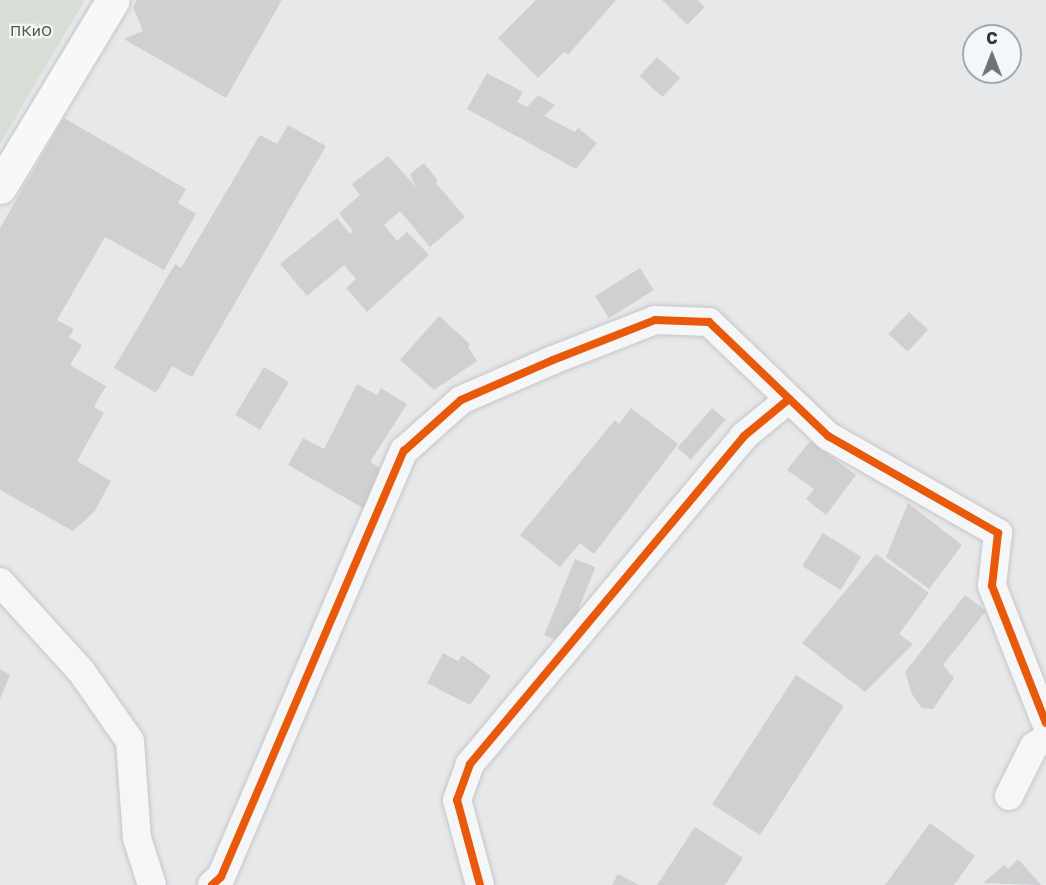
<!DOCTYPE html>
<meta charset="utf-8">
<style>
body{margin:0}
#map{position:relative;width:1046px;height:885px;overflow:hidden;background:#e6e8ea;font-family:"Golos Text",sans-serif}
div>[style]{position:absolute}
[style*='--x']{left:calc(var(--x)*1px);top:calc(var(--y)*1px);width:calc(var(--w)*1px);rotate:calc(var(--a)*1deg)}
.green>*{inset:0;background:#d7ded6}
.building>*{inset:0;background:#ced0d2;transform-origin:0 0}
.roads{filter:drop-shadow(0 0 2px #c4c6c8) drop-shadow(0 0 2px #c4c6c8)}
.street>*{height:28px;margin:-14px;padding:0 14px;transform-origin:14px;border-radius:14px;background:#f5f6f7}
.secondary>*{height:33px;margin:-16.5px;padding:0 16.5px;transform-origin:16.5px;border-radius:16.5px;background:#f8f8f8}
.cycleway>*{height:8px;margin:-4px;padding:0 4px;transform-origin:4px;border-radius:4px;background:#e8590c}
span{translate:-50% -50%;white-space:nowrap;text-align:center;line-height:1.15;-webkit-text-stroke:4.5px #f4f6f9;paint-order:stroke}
.park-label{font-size:15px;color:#456039}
.north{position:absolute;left:962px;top:24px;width:60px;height:60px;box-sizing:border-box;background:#f4f6f9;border:2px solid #a4aab1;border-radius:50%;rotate:0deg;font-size:16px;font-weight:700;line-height:24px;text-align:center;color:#2b3744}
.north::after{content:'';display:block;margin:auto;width:21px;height:27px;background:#6c757e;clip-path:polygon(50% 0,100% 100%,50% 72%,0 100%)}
</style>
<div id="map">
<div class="green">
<i style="clip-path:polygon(0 0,85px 0,0 144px)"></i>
</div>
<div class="building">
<i style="clip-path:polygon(137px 0,282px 0,226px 98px,124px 39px,143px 31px,133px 7px)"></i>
<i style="clip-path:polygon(536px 0,616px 0,568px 55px,564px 52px,538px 78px,498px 38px)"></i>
<i style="clip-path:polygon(662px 0,698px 0,705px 7px,687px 25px)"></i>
<i style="left:657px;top:57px;width:31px;height:26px;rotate:42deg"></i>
<i style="clip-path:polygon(487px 73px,523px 92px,517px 102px,527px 107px,538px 95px,555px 105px,544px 116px,575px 132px,578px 128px,597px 143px,576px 169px,467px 109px)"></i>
<i style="clip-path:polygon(64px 118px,186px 189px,178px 203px,196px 214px,164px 270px,105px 237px,57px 320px,74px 329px,69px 337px,82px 345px,70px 365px,106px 386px,94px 407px,104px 413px,77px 461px,111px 481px,94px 512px,73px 531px,0 490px,0 228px)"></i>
<i style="clip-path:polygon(288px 125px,326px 146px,192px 377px,172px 366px,156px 393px,114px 368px,175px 264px,181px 268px,260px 135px,277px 144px)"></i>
<i style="clip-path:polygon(388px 156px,416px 187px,410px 174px,424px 163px,438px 181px,436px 183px,465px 217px,430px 247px,400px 211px,384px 225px,397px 241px,407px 232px,429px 255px,367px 312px,346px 288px,356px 279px,344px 265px,307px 296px,280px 264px,337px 218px,350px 234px,353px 231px,339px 213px,360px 195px,352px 184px)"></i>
<i style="left:640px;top:268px;width:26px;height:53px;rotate:58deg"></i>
<i style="left:909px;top:312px;width:26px;height:30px;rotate:43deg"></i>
<i style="clip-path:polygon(439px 316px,470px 344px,468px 347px,477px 361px,434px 390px,400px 360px)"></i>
<i style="left:264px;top:367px;width:29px;height:56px;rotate:31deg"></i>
<i style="clip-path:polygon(357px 384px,377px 395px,381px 388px,407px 404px,370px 462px,393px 476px,370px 512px,288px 465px,303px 438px,324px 449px)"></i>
<i style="clip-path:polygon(631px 408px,678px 444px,594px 554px,580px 543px,560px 567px,520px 535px,615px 420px,619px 424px)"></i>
<i style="left:712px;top:408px;width:18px;height:53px;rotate:41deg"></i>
<i style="clip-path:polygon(810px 441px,856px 475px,826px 515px,806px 499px,814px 489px,787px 470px)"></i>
<i style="clip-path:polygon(908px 503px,962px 545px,929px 589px,886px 557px)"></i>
<i style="left:823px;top:533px;width:45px;height:39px;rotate:32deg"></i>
<i style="clip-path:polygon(876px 554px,929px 593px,899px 634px,913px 644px,865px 692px,802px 643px)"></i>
<i style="left:575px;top:559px;width:22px;height:82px;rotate:22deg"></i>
<i style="clip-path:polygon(965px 595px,986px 611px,943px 665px,954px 678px,933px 709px,922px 708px,912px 694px,905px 672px)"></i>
<i style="clip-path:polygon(443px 653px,458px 661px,462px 655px,491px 676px,470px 705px,427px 683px)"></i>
<i style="clip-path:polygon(0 669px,10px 675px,0 699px)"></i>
<i style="left:796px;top:675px;width:57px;height:154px;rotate:33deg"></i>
<i style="clip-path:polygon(930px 823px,975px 856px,954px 885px,885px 885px)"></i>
<i style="clip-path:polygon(695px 827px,743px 858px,725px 885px,657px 885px)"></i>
<i style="clip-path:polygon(1018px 859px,1041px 885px,983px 883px,1004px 865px,1008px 869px)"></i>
<i style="clip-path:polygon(618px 874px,639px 885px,612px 885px)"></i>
</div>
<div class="roads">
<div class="street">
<i style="--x:0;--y:582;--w:120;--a:47.7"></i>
<i style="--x:81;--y:671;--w:85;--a:55"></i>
<i style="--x:130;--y:741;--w:97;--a:85.9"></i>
<i style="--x:137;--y:838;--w:49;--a:72.3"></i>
<i style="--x:1009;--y:796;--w:56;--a:-63.4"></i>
<i style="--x:1034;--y:746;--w:14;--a:-30"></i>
<i style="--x:212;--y:885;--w:12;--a:-42"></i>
<i style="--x:221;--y:877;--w:464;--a:-66.8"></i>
<i style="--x:404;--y:451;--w:76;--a:-41.8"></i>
<i style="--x:461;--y:400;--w:100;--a:-23.5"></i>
<i style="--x:553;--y:360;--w:110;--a:-21.4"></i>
<i style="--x:655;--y:320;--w:54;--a:2.1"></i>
<i style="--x:709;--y:322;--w:165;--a:43.8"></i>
<i style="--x:828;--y:436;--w:196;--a:29.7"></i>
<i style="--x:998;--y:533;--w:53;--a:96.5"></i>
<i style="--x:992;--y:586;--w:147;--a:68.5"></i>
<i style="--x:480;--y:885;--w:88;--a:-105.1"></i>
<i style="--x:457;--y:800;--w:38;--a:-70"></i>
<i style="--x:470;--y:764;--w:427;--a:-50.1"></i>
<i style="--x:744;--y:436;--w:58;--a:-39.4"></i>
</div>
<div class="secondary">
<i style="--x:0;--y:187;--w:218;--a:-58.9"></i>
</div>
</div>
<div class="cycleway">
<i style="--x:212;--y:885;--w:12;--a:-42"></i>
<i style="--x:221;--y:877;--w:464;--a:-66.8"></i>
<i style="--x:404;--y:451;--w:76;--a:-41.8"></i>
<i style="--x:461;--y:400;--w:100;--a:-23.5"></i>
<i style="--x:553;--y:360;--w:110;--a:-21.4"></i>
<i style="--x:655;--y:320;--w:54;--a:2.1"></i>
<i style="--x:709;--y:322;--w:165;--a:43.8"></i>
<i style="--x:828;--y:436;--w:196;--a:29.7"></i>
<i style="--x:998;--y:533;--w:53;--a:96.5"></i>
<i style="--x:992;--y:586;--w:147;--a:68.5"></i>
<i style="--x:480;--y:885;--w:88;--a:-105.1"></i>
<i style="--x:457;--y:800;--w:38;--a:-70"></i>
<i style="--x:470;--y:764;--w:427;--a:-50.1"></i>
<i style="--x:744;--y:436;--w:58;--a:-39.4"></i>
</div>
<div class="park-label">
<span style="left:31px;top:31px">ПКиО</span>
</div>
<div class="north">С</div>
</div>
